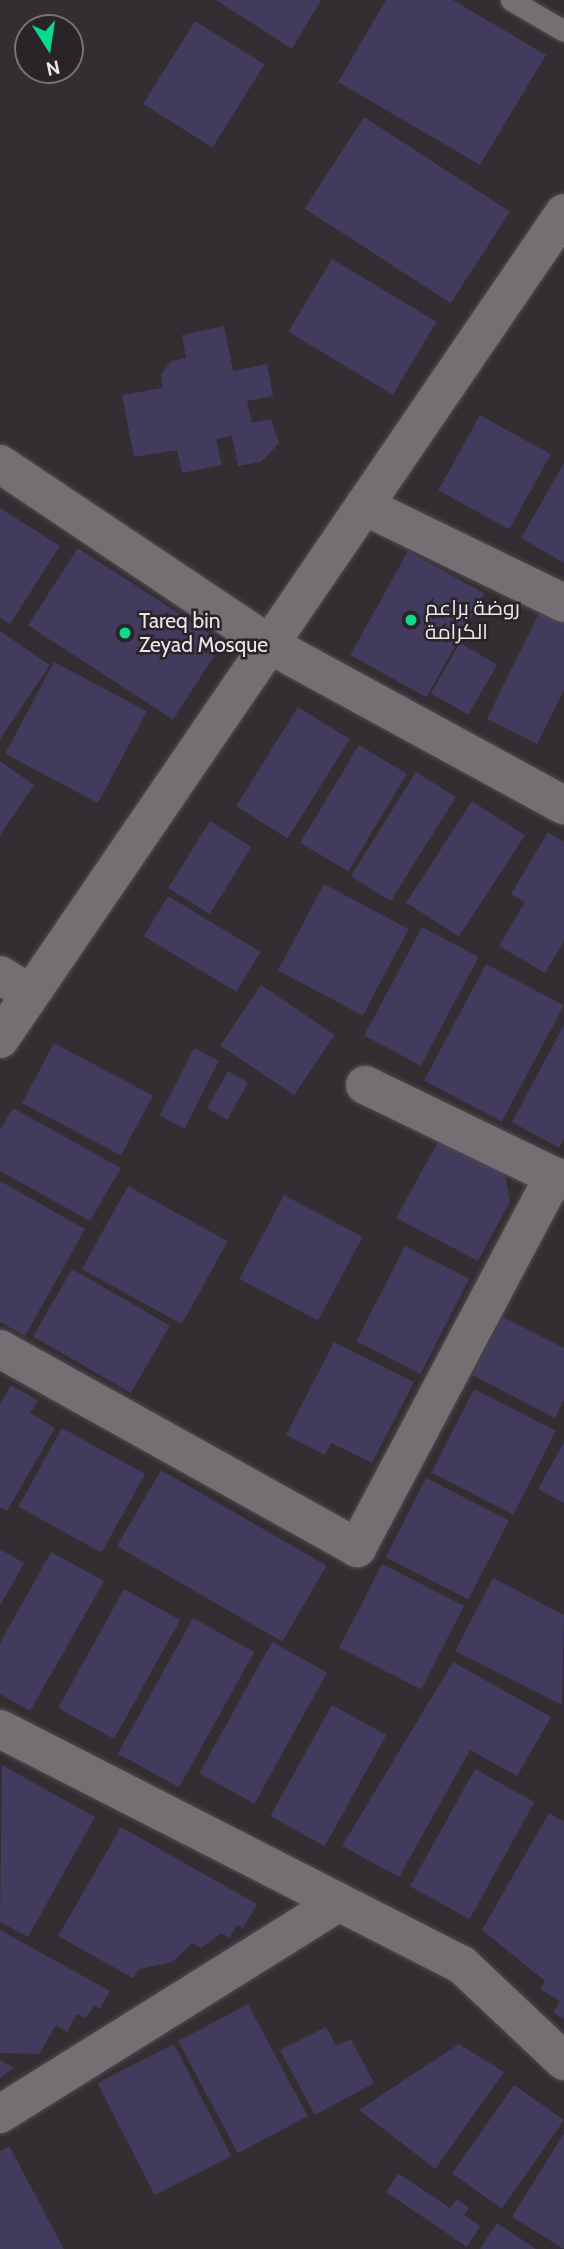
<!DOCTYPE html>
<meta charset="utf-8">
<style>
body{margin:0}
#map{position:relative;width:564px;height:2249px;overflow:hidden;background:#322e31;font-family:Cabin,Cairo,sans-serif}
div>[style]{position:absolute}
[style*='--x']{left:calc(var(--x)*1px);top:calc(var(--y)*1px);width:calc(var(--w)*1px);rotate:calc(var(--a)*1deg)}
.building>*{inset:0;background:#423b5e;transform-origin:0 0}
.roads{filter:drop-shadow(0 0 2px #4f4c4f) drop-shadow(0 0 2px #4f4c4f)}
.lane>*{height:21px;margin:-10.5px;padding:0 10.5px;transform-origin:10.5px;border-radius:10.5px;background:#736f73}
.street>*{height:38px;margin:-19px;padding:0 19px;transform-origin:19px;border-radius:19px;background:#736f73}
.dots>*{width:19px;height:19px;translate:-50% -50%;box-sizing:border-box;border:4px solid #282428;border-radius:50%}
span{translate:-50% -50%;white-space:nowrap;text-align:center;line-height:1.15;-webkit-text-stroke:5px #282428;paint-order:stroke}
.poi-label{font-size:21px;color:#eae7ea}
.left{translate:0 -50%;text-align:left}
.north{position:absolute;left:14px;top:14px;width:70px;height:70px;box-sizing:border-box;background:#282428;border:2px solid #767276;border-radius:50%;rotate:168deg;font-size:19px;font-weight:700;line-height:28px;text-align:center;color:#eae7ea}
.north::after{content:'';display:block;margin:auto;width:24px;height:32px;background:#0bd98b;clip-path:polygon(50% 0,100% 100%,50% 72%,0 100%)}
</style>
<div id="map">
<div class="building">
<i style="clip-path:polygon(216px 0,321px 0,292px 49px)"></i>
<i style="clip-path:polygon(386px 0,453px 0,546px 55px,480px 165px,338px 82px)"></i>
<i style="left:195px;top:21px;width:82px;height:98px;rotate:32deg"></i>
<i style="left:364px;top:117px;width:174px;height:109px;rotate:33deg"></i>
<i style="left:332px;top:259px;width:122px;height:85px;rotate:31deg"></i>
<i style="clip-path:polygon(224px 326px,233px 371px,267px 364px,273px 396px,247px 401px,252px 423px,271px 419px,279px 443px,261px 462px,238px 466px,232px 436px,216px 439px,222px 465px,182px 473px,177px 450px,134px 457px,122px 395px,163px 388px,161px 375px,171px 361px,186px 358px,182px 335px)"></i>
<i style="left:480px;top:415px;width:81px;height:86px;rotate:29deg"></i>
<i style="clip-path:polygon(564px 463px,564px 563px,521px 538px)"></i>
<i style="clip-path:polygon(0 508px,60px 546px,10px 624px,0 617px)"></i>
<i style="left:78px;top:548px;width:173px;height:92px;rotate:33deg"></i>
<i style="left:408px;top:551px;width:87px;height:119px;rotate:29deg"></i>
<i style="clip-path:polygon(541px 609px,564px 620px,564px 690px,537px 744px,487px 719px)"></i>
<i style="clip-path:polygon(0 631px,50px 665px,0 739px)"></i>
<i style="left:460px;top:643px;width:43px;height:58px;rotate:30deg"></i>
<i style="left:54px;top:662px;width:105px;height:104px;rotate:28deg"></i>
<i style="left:298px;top:707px;width:61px;height:117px;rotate:32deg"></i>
<i style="left:359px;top:745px;width:56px;height:114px;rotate:31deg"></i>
<i style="clip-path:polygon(0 761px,34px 785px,0 835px)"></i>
<i style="left:416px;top:772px;width:47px;height:123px;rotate:32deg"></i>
<i style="left:472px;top:801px;width:63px;height:121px;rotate:33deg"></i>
<i style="left:210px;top:821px;width:49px;height:79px;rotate:32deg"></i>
<i style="clip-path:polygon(548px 832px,564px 842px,564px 941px,545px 973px,499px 946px,525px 902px,511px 894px)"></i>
<i style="left:324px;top:884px;width:96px;height:98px;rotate:28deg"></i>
<i style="left:168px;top:896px;width:108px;height:47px;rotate:31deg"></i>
<i style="left:422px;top:927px;width:64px;height:123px;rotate:28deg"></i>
<i style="left:486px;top:964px;width:88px;height:132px;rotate:28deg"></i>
<i style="left:261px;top:985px;width:89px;height:73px;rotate:34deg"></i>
<i style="clip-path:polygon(564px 1025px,564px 1139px,559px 1148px,512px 1122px)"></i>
<i style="left:54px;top:1043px;width:112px;height:68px;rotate:28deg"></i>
<i style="left:194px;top:1048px;width:28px;height:76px;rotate:27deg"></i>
<i style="left:228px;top:1071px;width:23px;height:43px;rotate:29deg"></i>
<i style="clip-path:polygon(13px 1108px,121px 1168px,90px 1221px,0 1171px,0 1130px)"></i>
<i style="clip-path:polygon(439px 1140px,504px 1170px,510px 1202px,478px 1261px,396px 1218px)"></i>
<i style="clip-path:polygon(0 1181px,85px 1229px,25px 1336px,0 1322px)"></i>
<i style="left:128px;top:1186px;width:114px;height:95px;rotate:29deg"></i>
<i style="left:284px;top:1195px;width:89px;height:95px;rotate:28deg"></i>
<i style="left:405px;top:1246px;width:72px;height:107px;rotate:27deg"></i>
<i style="left:72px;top:1269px;width:113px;height:78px;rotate:30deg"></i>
<i style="clip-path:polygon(503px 1317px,564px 1348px,564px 1400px,555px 1418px,472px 1375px)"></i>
<i style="clip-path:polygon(334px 1342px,414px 1382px,372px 1463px,331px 1443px,325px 1455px,286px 1435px)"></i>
<i style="clip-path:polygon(11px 1385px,38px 1400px,30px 1413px,55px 1428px,7px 1511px,0 1507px,0 1404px)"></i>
<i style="left:474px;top:1389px;width:92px;height:94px;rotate:27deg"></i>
<i style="left:62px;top:1428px;width:95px;height:90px;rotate:29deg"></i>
<i style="clip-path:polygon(564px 1442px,564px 1503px,538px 1489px)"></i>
<i style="left:161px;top:1470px;width:191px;height:88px;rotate:30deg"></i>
<i style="left:426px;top:1478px;width:93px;height:89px;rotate:27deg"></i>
<i style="clip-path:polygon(0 1549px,24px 1563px,0 1606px)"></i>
<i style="clip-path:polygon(51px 1552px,104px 1581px,30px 1711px,0 1694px,0 1643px)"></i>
<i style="left:382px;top:1564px;width:92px;height:94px;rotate:27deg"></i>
<i style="clip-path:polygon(493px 1578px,564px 1615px,562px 1705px,455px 1651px)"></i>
<i style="left:124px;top:1589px;width:64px;height:136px;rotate:29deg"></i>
<i style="left:193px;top:1618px;width:70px;height:155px;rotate:29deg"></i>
<i style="left:272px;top:1642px;width:63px;height:150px;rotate:29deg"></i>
<i style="clip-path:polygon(453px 1662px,551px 1717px,517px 1776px,470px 1750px,399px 1877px,342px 1846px)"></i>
<i style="left:332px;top:1705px;width:62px;height:127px;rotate:29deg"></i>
<i style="clip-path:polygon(2px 1765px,95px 1817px,28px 1937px,0 1922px)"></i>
<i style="left:475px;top:1769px;width:68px;height:134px;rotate:29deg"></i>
<i style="clip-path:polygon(549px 1813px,564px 1822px,564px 2019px,553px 2013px,560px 2001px,540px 1989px,545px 1981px,482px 1930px)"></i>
<i style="clip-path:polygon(121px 1827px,257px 1904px,243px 1928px,237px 1925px,230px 1938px,221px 1933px,201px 1948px,192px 1943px,172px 1962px,139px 1969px,133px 1978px,58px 1936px)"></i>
<i style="clip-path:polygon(0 1930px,110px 1991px,100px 2009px,94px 2005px,86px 2018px,77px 2014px,67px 2032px,56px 2025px,39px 2054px,0 2053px)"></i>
<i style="left:248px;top:2004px;width:127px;height:79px;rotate:62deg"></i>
<i style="clip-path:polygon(326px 2027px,336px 2046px,351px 2039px,374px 2083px,315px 2115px,280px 2050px)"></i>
<i style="left:174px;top:2044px;width:126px;height:86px;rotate:63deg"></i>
<i style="clip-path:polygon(459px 2044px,504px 2072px,435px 2169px,359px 2110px)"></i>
<i style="clip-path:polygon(0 2060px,14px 2068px,0 2078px)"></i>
<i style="left:514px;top:2085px;width:61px;height:108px;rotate:35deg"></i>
<i style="clip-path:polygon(564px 2133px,564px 2249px,512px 2217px)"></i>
<i style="clip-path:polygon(9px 2146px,64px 2249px,0 2249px,0 2151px)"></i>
<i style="clip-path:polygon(398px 2173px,450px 2208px,457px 2199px,469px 2208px,464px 2215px,480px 2226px,467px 2247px,386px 2192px)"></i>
<i style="clip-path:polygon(497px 2223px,536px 2249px,480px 2249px)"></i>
</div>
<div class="roads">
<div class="lane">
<i style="--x:511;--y:0;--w:61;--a:30.3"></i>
</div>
<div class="street">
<i style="--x:0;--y:464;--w:325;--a:33.8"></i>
<i style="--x:270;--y:645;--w:335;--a:28.6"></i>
<i style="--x:364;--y:506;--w:222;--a:25.9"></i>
<i style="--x:0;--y:975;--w:36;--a:32"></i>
<i style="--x:0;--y:1039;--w:1000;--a:-55.67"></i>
<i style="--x:365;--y:1085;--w:221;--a:25.8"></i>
<i style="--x:0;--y:1349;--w:409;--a:29.1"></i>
<i style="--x:357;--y:1548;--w:421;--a:-62.1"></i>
<i style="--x:0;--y:1729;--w:519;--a:27.06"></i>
<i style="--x:462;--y:1965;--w:140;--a:43.3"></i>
<i style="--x:0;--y:2114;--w:396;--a:-32"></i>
</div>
</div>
<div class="dots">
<i style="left:411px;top:620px;background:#0bd98b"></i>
<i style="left:125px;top:633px;background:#0bd98b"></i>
</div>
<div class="poi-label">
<span class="left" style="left:425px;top:620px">روضة براعم<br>الكرامة</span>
<span class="left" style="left:139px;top:633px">Tareq bin<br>Zeyad Mosque</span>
</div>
<div class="north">N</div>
</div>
